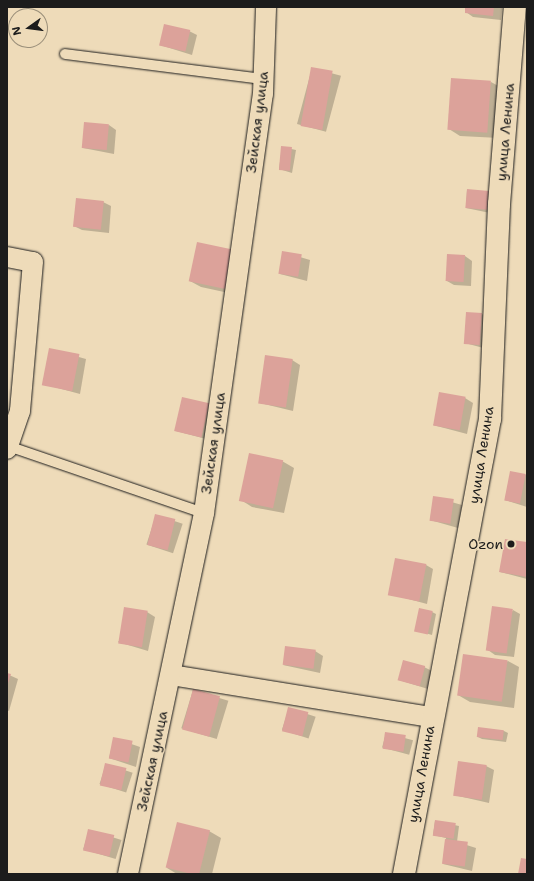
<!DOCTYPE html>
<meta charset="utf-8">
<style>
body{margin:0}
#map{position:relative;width:534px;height:881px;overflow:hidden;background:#eedbb9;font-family:"Shantell Sans",sans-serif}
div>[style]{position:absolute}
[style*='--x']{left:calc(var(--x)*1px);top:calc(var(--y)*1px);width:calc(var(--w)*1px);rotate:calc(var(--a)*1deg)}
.shadow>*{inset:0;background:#0003;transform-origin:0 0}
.building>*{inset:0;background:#dca29a;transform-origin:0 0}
.roads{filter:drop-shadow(0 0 1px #1c1c1c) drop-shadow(0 0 1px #1c1c1c)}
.lane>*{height:10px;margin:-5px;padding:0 5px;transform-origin:5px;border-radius:5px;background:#eedbb9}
.street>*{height:20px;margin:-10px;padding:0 10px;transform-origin:10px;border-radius:10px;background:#eedbb9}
.secondary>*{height:22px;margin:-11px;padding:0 11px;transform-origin:11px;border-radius:11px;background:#eedbb9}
.dots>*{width:11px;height:11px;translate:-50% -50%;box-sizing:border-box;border:2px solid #eedbb9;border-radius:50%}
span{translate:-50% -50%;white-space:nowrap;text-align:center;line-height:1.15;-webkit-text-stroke:3px #eedbb9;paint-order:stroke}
.street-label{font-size:14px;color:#1c1c1c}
.poi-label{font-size:14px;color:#1c1c1c}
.right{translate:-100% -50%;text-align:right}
.frame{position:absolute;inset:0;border:8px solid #1c1c1c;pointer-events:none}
.north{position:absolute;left:8px;top:8px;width:40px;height:40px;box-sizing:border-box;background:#eedbb9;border:1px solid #9a8f7a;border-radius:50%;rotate:256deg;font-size:11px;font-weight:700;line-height:16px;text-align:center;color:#1c1c1c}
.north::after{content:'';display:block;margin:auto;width:14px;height:18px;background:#1c1c1c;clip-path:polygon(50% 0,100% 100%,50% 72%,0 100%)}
</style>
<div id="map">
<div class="shadow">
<i style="clip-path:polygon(466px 7px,502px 7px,501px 20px,473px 17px,466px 12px)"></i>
<i style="clip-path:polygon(189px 31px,197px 35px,192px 55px,160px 45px)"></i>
<i style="left:312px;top:68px;width:30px;height:58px;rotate:15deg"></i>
<i style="clip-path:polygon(491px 82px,502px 88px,499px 138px,460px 136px,449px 129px)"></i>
<i style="clip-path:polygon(109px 125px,116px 130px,114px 154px,83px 148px)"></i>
<i style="clip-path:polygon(282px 147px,296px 150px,292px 173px,279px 169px)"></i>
<i style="clip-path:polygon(467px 190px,489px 192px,495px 214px,466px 208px)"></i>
<i style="clip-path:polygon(103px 202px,111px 206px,109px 233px,82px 230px,74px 226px)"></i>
<i style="clip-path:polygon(235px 251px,238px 295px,201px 287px,190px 281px)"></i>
<i style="clip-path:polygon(283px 252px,310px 260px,307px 281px,280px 274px)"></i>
<i style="clip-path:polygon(465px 256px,472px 261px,471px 286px,454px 285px,447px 281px)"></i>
<i style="clip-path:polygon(482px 314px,489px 319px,487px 349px,465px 343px)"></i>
<i style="clip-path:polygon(50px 349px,86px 359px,80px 394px,43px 384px)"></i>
<i style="clip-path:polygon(292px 360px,300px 365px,293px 411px,260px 403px)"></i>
<i style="clip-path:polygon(465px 398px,473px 403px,467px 434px,433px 425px)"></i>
<i style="clip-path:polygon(208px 404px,216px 408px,210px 440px,176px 431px)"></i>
<i style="clip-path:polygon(282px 461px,294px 468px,284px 513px,252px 507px,241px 500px)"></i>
<i style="clip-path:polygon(511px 472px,527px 475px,527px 507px,505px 500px)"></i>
<i style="clip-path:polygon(434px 497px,462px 505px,458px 528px,430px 520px)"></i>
<i style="left:156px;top:515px;width:28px;height:31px;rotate:18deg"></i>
<i style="clip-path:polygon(527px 543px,527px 579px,500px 572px)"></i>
<i style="clip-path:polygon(426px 565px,433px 569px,427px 604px,390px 594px)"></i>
<i style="clip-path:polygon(513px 610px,520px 614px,514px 657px,495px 655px,488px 650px)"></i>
<i style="clip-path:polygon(147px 612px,155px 617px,148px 651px,118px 642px)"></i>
<i style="clip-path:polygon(432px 612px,436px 614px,432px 635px,415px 630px)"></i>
<i style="clip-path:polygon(315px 651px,323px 656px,320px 673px,283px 665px)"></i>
<i style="clip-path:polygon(508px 661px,519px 667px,514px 708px,470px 702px,458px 695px)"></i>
<i style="clip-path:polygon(424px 667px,432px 671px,428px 689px,399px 680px)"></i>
<i style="clip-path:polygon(7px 674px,18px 679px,9px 711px,7px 710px)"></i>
<i style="left:193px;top:690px;width:37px;height:40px;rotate:17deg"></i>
<i style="left:289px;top:708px;width:28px;height:23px;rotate:18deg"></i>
<i style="clip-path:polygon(479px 728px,504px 731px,508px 733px,506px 742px,482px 739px,478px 737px)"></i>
<i style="left:386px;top:733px;width:28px;height:15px;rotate:15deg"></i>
<i style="clip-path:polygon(114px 738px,140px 747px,136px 767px,109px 758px)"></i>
<i style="left:106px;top:764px;width:28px;height:21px;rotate:18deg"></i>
<i style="clip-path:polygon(486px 766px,494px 770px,489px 803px,454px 795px)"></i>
<i style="clip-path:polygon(435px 821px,459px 826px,457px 842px,476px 848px,472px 871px,443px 864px,446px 838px,433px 835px)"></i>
<i style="left:89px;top:830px;width:34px;height:20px;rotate:17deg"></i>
<i style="clip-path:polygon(209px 831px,221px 838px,212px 874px,177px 874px,167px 868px)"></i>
</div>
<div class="building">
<i style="clip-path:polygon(465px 7px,494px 7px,493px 16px,465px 13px)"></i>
<i style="left:164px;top:24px;width:27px;height:22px;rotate:13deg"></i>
<i style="left:311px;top:67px;width:22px;height:60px;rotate:10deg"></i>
<i style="left:451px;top:78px;width:40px;height:52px;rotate:4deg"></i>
<i style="left:84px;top:122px;width:25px;height:26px;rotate:5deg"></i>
<i style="left:281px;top:146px;width:11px;height:24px;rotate:5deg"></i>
<i style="left:467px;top:189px;width:22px;height:19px;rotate:5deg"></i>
<i style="left:76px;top:198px;width:28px;height:29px;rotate:6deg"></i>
<i style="left:197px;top:242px;width:40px;height:40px;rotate:12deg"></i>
<i style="left:282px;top:251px;width:20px;height:23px;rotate:9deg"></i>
<i style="left:447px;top:254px;width:18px;height:27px;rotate:3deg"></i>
<i style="left:466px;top:312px;width:16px;height:32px;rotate:4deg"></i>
<i style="left:49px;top:348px;width:31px;height:38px;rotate:11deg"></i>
<i style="left:265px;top:355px;width:28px;height:49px;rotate:8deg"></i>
<i style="left:439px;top:392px;width:27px;height:34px;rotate:10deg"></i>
<i style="left:182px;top:397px;width:28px;height:35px;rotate:13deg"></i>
<i style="left:249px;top:453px;width:35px;height:49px;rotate:12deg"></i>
<i style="left:510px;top:471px;width:16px;height:30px;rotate:11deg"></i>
<i style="left:433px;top:496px;width:21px;height:25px;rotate:8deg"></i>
<i style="left:155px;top:514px;width:21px;height:32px;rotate:14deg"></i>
<i style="clip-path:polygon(505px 539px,527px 542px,527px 577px,499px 572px)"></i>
<i style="left:395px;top:558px;width:32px;height:38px;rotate:11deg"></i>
<i style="left:492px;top:606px;width:21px;height:45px;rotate:8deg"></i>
<i style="left:124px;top:607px;width:24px;height:37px;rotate:9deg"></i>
<i style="left:419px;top:608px;width:14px;height:24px;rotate:12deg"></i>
<i style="left:285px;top:646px;width:31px;height:19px;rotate:7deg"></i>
<i style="left:463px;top:654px;width:45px;height:42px;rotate:8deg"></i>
<i style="left:403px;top:660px;width:23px;height:21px;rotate:15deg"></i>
<i style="clip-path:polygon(7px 673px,11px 674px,7px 686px)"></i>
<i style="left:193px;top:689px;width:28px;height:42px;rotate:15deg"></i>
<i style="left:288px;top:707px;width:21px;height:25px;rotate:14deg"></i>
<i style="left:478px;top:727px;width:26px;height:10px;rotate:7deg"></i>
<i style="left:385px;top:732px;width:21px;height:17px;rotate:8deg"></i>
<i style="left:113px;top:737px;width:20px;height:22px;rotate:11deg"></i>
<i style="left:458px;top:761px;width:29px;height:35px;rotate:8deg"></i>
<i style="left:105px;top:763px;width:22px;height:23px;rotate:13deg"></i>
<i style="left:435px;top:820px;width:21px;height:16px;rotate:8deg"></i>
<i style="left:177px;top:822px;width:34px;height:47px;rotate:14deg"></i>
<i style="left:88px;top:829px;width:27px;height:22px;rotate:13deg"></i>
<i style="left:445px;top:839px;width:23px;height:25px;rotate:7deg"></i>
<i style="clip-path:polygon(521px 858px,527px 859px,527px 874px,518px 874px)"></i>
</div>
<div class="roads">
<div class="lane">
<i style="--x:65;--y:54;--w:200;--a:7.2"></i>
<i style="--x:8;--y:446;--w:207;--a:18.9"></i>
</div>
<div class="street">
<i style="--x:7;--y:257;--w:26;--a:11"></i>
<i style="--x:33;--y:262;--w:150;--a:95"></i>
<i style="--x:20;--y:411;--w:40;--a:108.9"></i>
<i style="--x:171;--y:675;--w:263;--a:9.2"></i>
<i style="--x:128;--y:874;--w:369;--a:-78.1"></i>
<i style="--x:204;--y:513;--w:423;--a:-82"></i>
<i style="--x:263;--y:94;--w:87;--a:-88"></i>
</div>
<div class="secondary">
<i style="--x:404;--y:874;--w:463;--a:-79.3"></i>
<i style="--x:490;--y:419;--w:215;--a:-87.6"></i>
<i style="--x:499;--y:204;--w:198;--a:-85.4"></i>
</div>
</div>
<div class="dots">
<i style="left:511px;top:544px;background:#1c1c1c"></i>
</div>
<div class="street-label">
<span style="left:257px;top:122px;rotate:-83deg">Зейская улица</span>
<span style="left:505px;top:132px;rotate:-85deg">улица Ленина</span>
<span style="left:213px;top:443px;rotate:-82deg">Зейская улица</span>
<span style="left:481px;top:455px;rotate:-81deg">улица Ленина</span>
<span style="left:152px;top:761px;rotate:-78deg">Зейская улица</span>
<span style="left:421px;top:774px;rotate:-80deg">улица Ленина</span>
</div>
<div class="poi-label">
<span class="right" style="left:503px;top:544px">Ozon</span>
</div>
<div class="frame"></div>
<div class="north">N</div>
</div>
